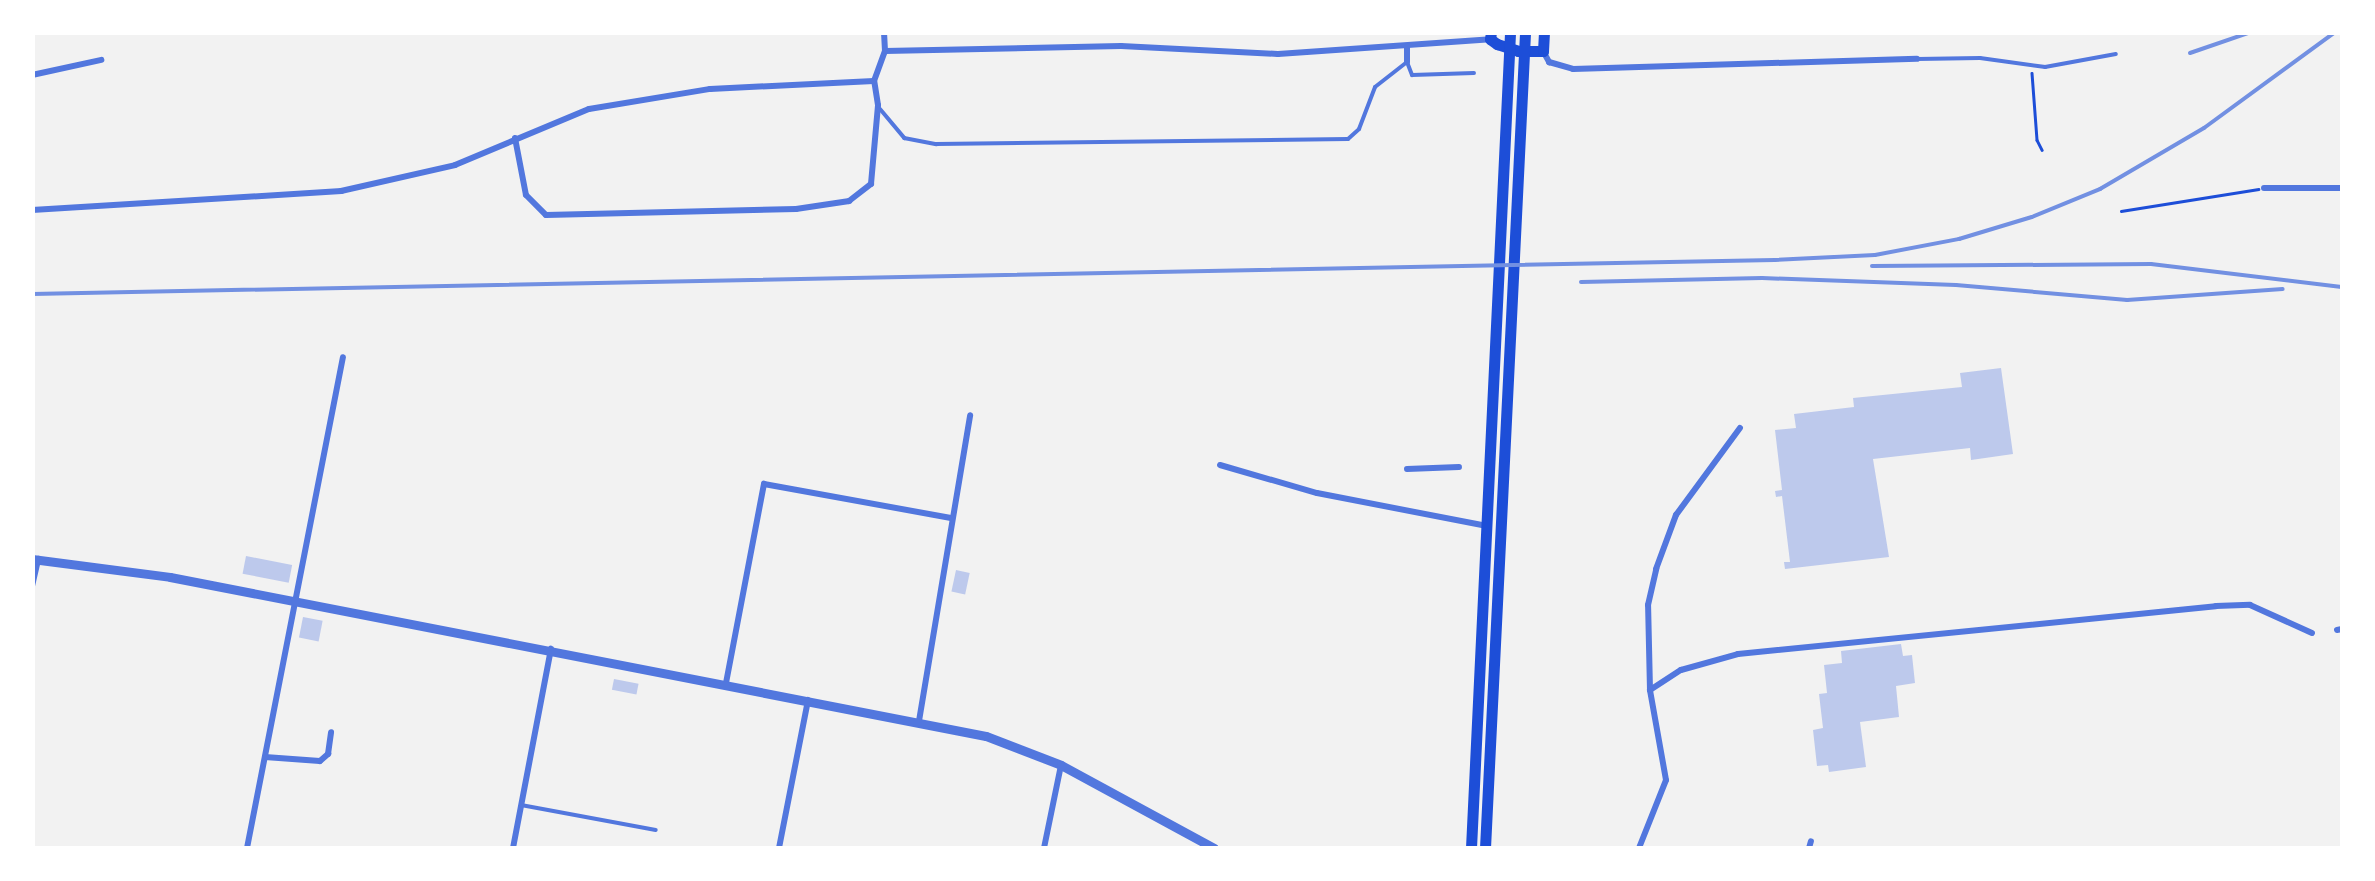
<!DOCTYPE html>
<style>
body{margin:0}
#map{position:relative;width:2375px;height:881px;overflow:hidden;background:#f2f2f2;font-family:"Titillium Web",sans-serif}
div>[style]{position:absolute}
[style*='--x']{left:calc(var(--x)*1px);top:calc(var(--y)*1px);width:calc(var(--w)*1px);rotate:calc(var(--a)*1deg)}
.building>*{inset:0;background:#bdc9ec;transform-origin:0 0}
.path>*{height:2.5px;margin:-1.25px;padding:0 1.25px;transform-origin:1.25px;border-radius:1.25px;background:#1d4ed8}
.service>*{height:4px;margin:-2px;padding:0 2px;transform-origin:2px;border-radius:2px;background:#5277de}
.minor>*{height:6px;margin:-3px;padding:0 3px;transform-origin:3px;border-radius:3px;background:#5277de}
.tertiary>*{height:9px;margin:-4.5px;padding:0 4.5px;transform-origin:4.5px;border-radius:4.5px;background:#5277de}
.primary>*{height:11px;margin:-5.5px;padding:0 5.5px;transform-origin:5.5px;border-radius:5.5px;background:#1d4ed8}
.rail>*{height:4px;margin:-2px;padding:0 2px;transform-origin:2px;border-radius:2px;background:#7290e2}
span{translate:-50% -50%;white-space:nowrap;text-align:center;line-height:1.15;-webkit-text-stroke:8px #fff;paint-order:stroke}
.frame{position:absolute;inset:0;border:35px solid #fff;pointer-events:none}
</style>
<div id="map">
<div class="building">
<i style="clip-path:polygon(2001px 368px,2013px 454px,1971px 460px,1970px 448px,1873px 459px,1889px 557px,1785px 569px,1784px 562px,1790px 562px,1782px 496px,1776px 497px,1775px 491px,1782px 490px,1775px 430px,1796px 428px,1794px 414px,1854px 407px,1853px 398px,1962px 387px,1960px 373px)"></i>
<i style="left:246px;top:556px;width:47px;height:18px;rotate:11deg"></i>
<i style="left:956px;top:570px;width:14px;height:22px;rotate:12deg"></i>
<i style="left:303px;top:617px;width:20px;height:21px;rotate:11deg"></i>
<i style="clip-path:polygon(1901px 644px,1903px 656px,1912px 655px,1915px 683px,1896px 686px,1899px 717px,1860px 722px,1866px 767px,1829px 772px,1828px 765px,1817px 766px,1813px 730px,1823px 728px,1819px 694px,1827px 693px,1824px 665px,1842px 663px,1841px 651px)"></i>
<i style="left:614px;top:679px;width:25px;height:11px;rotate:11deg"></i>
</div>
<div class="path">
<i style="--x:2032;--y:73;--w:67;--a:85.7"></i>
<i style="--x:2037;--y:140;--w:11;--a:63"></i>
<i style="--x:2121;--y:211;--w:139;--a:-9.1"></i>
</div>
<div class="service">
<i style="--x:1917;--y:59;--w:63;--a:-0.9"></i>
<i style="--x:1980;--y:58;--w:66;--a:7.9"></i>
<i style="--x:2045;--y:67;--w:72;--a:-10.4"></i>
<i style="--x:880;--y:109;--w:38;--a:50"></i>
<i style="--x:904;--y:138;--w:33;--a:11"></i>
<i style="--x:936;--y:144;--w:412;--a:-0.7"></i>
<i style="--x:1348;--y:139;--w:15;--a:-42"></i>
<i style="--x:1359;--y:129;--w:45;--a:-69.1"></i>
<i style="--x:1375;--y:87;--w:41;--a:-38"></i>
<i style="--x:1407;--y:62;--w:14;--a:69"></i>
<i style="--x:1412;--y:75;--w:62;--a:-1.8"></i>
<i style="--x:521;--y:805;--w:137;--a:10.5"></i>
</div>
<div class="minor">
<i style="--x:885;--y:51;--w:236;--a:-1.2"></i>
<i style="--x:1121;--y:46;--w:157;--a:2.9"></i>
<i style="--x:1278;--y:54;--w:213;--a:-4"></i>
<i style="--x:1543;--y:51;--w:13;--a:61"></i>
<i style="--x:1549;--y:62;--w:25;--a:16"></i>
<i style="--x:1573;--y:69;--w:344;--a:-1.7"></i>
<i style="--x:1407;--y:62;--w:16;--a:-90"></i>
<i style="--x:32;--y:75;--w:71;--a:-12.3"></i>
<i style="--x:515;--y:138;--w:58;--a:79.1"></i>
<i style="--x:526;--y:195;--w:28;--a:45"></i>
<i style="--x:546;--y:215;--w:250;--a:-1.4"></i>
<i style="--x:796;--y:209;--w:54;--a:-8.6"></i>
<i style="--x:849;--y:201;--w:28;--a:-38"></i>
<i style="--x:871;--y:184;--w:79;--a:-84.9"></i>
<i style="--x:878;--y:105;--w:24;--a:-99"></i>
<i style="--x:874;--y:81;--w:32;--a:-70"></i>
<i style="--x:885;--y:51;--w:19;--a:-93"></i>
<i style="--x:2264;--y:188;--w:78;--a:0"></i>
<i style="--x:32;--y:210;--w:310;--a:-3.5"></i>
<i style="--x:341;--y:191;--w:117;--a:-12.8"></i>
<i style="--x:455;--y:165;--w:145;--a:-22.7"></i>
<i style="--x:589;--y:109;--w:123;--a:-9.4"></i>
<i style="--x:710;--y:89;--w:164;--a:-2.8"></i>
<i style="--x:1220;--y:465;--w:101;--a:16.1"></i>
<i style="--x:1317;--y:493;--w:172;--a:11"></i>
<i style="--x:1407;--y:469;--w:52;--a:-2.2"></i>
<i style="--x:32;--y:586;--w:28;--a:-77"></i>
<i style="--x:2337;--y:630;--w:5;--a:-11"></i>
<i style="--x:726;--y:683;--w:203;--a:-79.2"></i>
<i style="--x:764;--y:484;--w:190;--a:10.3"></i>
<i style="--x:1650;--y:690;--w:37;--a:-33"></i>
<i style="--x:1681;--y:670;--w:59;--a:-15.7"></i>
<i style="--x:1738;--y:654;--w:480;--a:-5.7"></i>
<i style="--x:2216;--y:606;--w:34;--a:-2"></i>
<i style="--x:2250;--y:605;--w:68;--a:24.3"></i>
<i style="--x:919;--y:721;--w:310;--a:-80.5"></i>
<i style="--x:265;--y:757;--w:55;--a:4.2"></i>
<i style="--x:320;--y:761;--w:11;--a:-41"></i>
<i style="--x:328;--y:754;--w:22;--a:-82"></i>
<i style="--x:247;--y:848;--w:500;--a:-78.94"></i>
<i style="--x:513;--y:848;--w:203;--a:-79.2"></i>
<i style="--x:779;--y:848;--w:151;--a:-78.9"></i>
<i style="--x:1044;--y:848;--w:85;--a:-78.4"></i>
<i style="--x:1639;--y:848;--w:73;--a:-68.3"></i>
<i style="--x:1666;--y:780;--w:91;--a:-100.1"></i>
<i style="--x:1650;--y:690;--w:85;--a:-91.3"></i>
<i style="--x:1648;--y:605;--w:37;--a:-77"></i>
<i style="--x:1656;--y:569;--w:58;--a:-69.7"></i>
<i style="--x:1676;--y:515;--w:108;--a:-53.7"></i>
<i style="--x:1809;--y:848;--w:7;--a:-74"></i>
</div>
<div class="tertiary">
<i style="--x:32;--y:559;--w:139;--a:7.4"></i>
<i style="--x:170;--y:577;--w:831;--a:11.03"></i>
<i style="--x:986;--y:736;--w:80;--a:21.1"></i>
<i style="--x:1061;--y:765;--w:174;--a:28.5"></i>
</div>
<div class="primary">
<i style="--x:1491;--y:32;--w:7;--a:98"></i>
<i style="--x:1490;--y:39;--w:9;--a:36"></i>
<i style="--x:1497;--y:44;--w:22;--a:18"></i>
<i style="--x:1518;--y:51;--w:25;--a:0"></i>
<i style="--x:1543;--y:51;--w:19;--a:-87"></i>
<i style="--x:1471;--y:848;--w:817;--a:-87.26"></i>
<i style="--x:1485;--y:848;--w:817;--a:-87.19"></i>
</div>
<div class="rail">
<i style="--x:2190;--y:53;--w:65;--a:-19"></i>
<i style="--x:1872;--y:266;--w:279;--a:-0.4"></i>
<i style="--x:2151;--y:264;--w:192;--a:6.9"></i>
<i style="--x:1581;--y:282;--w:181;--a:-1.3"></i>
<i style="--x:1762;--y:278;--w:194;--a:2.1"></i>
<i style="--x:1956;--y:285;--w:172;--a:5"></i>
<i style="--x:2127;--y:300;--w:156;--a:-4"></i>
<i style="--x:32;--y:294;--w:1743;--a:-1.12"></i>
<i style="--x:1775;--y:260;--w:100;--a:-2.9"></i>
<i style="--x:1875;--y:255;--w:86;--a:-10.8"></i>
<i style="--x:1959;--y:239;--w:76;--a:-16.8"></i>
<i style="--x:2032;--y:217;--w:74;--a:-22.4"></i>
<i style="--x:2100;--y:189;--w:121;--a:-30.4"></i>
<i style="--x:2204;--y:128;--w:162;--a:-36.2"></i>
</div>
<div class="frame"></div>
</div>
